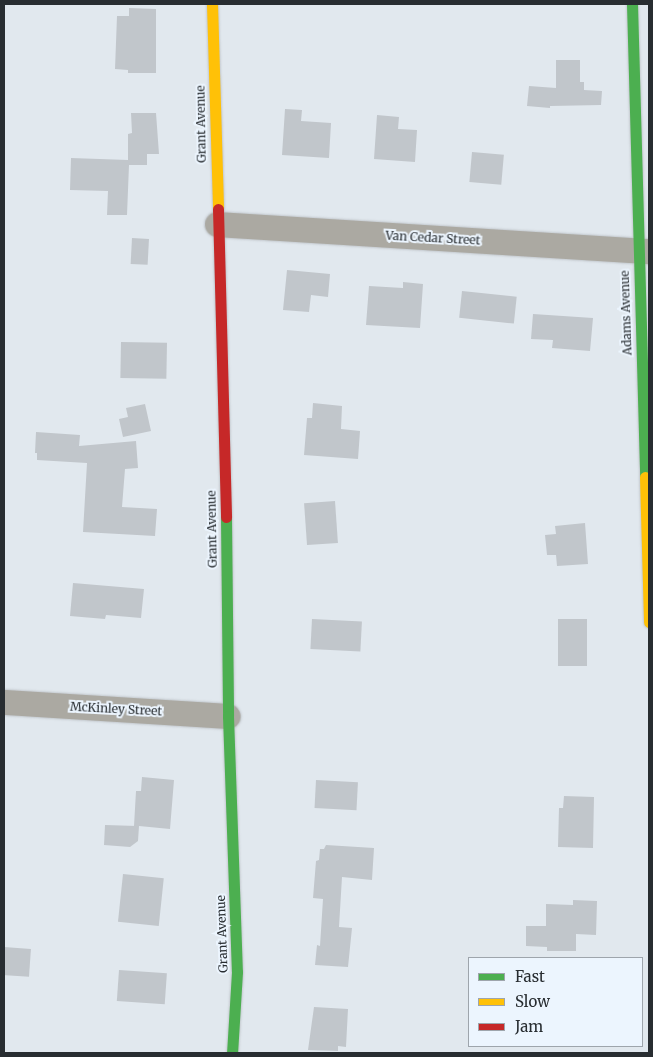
<!DOCTYPE html>
<style>
body{margin:0}
#map{position:relative;width:653px;height:1057px;overflow:hidden;background:#e1e8ee;font-family:Merriweather,serif}
div>[style]{position:absolute}
[style*='--x']{left:calc(var(--x)*1px);top:calc(var(--y)*1px);width:calc(var(--w)*1px);rotate:calc(var(--a)*1deg)}
.building>*{inset:0;background:#c1c6cb;transform-origin:0 0}
.roads{filter:drop-shadow(0 0 1px #c1c6cb) drop-shadow(0 0 1px #c1c6cb)}
.street>*{height:25px;margin:-12.5px;padding:0 12.5px;transform-origin:12.5px;border-radius:12.5px;background:#aba9a2}
.fast>*{height:11px;margin:-5.5px;padding:0 5.5px;transform-origin:5.5px;border-radius:5.5px;background:#4caf50}
.slow>*{height:11px;margin:-5.5px;padding:0 5.5px;transform-origin:5.5px;border-radius:5.5px;background:#ffc107}
.jam>*{height:11px;margin:-5.5px;padding:0 5.5px;transform-origin:5.5px;border-radius:5.5px;background:#c62828}
span{translate:-50% -50%;white-space:nowrap;text-align:center;line-height:1.15;-webkit-text-stroke:4px #ecf5fe;paint-order:stroke}
.street-label{font-size:12px;color:#282d31}
.frame{position:absolute;inset:0;border:5px solid #282d31;pointer-events:none}
.legend{position:absolute;left:468px;top:957px;width:175px;height:90px;box-sizing:border-box;background:#ecf5fe;border:1px solid #9ea5ac;margin:0;padding:6px 9px;list-style:none;font-size:15px;color:#282d31}
.legend li{display:flex;align-items:center;gap:10px;height:25px}
.legend b{width:25px;border:1px solid #9ea5ac}
</style>
<div id="map">
<div class="building">
<i style="clip-path:polygon(129px 8px,156px 9px,156px 73px,128px 73px,128px 70px,115px 69px,117px 16px,129px 16px)"></i>
<i style="clip-path:polygon(556px 60px,580px 60px,580px 82px,584px 82px,584px 90px,602px 91px,601px 105px,550px 106px,550px 108px,527px 106px,529px 86px,556px 88px)"></i>
<i style="clip-path:polygon(285px 109px,302px 110px,301px 121px,331px 123px,329px 158px,282px 155px)"></i>
<i style="clip-path:polygon(131px 113px,156px 113px,159px 154px,147px 154px,147px 165px,129px 165px,127px 215px,107px 215px,108px 191px,70px 190px,71px 158px,128px 160px,128px 134px,132px 133px)"></i>
<i style="clip-path:polygon(377px 115px,399px 117px,398px 129px,417px 130px,415px 162px,374px 159px)"></i>
<i style="left:472px;top:152px;width:32px;height:30px;rotate:5deg"></i>
<i style="left:132px;top:238px;width:17px;height:26px;rotate:3deg"></i>
<i style="clip-path:polygon(287px 270px,330px 274px,328px 297px,311px 295px,309px 312px,283px 310px)"></i>
<i style="clip-path:polygon(403px 282px,423px 284px,420px 328px,366px 325px,369px 286px,403px 288px)"></i>
<i style="left:462px;top:291px;width:55px;height:27px;rotate:6deg"></i>
<i style="clip-path:polygon(533px 314px,593px 318px,590px 351px,552px 348px,553px 340px,531px 339px)"></i>
<i style="left:121px;top:342px;width:46px;height:36px;rotate:1deg"></i>
<i style="clip-path:polygon(313px 403px,342px 406px,341px 429px,360px 431px,358px 459px,304px 455px,307px 418px,312px 418px)"></i>
<i style="clip-path:polygon(145px 404px,151px 431px,123px 437px,119px 419px,128px 417px,126px 408px)"></i>
<i style="clip-path:polygon(36px 432px,80px 435px,79px 446px,136px 441px,138px 468px,125px 469px,122px 507px,157px 509px,155px 536px,83px 532px,87px 463px,37px 460px,37px 453px,35px 453px)"></i>
<i style="left:335px;top:501px;width:42px;height:31px;rotate:86deg"></i>
<i style="clip-path:polygon(585px 523px,588px 564px,557px 566px,556px 555px,547px 555px,545px 535px,556px 534px,555px 526px)"></i>
<i style="clip-path:polygon(73px 583px,144px 589px,141px 618px,106px 615px,105px 619px,70px 616px)"></i>
<i style="left:312px;top:619px;width:50px;height:30px;rotate:3deg"></i>
<i style="left:558px;top:619px;width:29px;height:47px"></i>
<i style="clip-path:polygon(142px 777px,174px 780px,170px 829px,139px 826px,138px 841px,130px 847px,104px 845px,105px 825px,137px 826px,134px 826px,136px 791px,141px 791px)"></i>
<i style="left:316px;top:780px;width:42px;height:28px;rotate:3deg"></i>
<i style="clip-path:polygon(564px 796px,594px 797px,593px 848px,558px 847px,559px 808px,563px 808px)"></i>
<i style="clip-path:polygon(326px 845px,374px 848px,372px 880px,342px 877px,339px 927px,352px 928px,348px 967px,315px 965px,317px 945px,320px 946px,323px 899px,313px 898px,316px 861px,319px 860px,320px 849px,324px 849px)"></i>
<i style="left:123px;top:874px;width:41px;height:48px;rotate:6deg"></i>
<i style="clip-path:polygon(573px 900px,597px 901px,596px 935px,576px 934px,576px 951px,547px 951px,547px 947px,526px 946px,526px 926px,546px 926px,546px 904px,573px 905px)"></i>
<i style="left:4px;top:947px;width:27px;height:28px;rotate:4deg"></i>
<i style="left:119px;top:970px;width:48px;height:31px;rotate:4deg"></i>
<i style="clip-path:polygon(314px 1007px,348px 1009px,346px 1047px,338px 1046px,338px 1051px,308px 1050px)"></i>
</div>
<div class="roads">
<div class="street">
<i style="--x:217;--y:224;--w:433;--a:3.6"></i>
<i style="--x:4;--y:702;--w:224;--a:3.6"></i>
</div>
<div class="fast">
<i style="--x:632;--y:4;--w:473;--a:88.4"></i>
<i style="--x:226;--y:517;--w:199;--a:89.4"></i>
<i style="--x:228;--y:716;--w:256;--a:88"></i>
<i style="--x:237;--y:972;--w:81;--a:93.5"></i>
</div>
<div class="slow">
<i style="--x:212;--y:4;--w:205;--a:88.3"></i>
<i style="--x:645;--y:477;--w:145;--a:88.4"></i>
</div>
<div class="jam">
<i style="--x:218;--y:209;--w:308;--a:88.5"></i>
</div>
</div>
<div class="street-label">
<span style="left:201px;top:124px;rotate:-91deg">Grant Avenue</span>
<span style="left:433px;top:238px;rotate:3deg">Van Cedar Street</span>
<span style="left:626px;top:313px;rotate:-92deg">Adams Avenue</span>
<span style="left:212px;top:529px;rotate:-91deg">Grant Avenue</span>
<span style="left:116px;top:709px;rotate:3deg">McKinley Street</span>
<span style="left:222px;top:934px;rotate:-92deg">Grant Avenue</span>
</div>
<div class="frame"></div>
<ul class="legend">
<li><b style="height:6px;background:#4caf50"></b>Fast</li>
<li><b style="height:6px;background:#ffc107"></b>Slow</li>
<li><b style="height:6px;background:#c62828"></b>Jam</li>
</ul>
</div>
